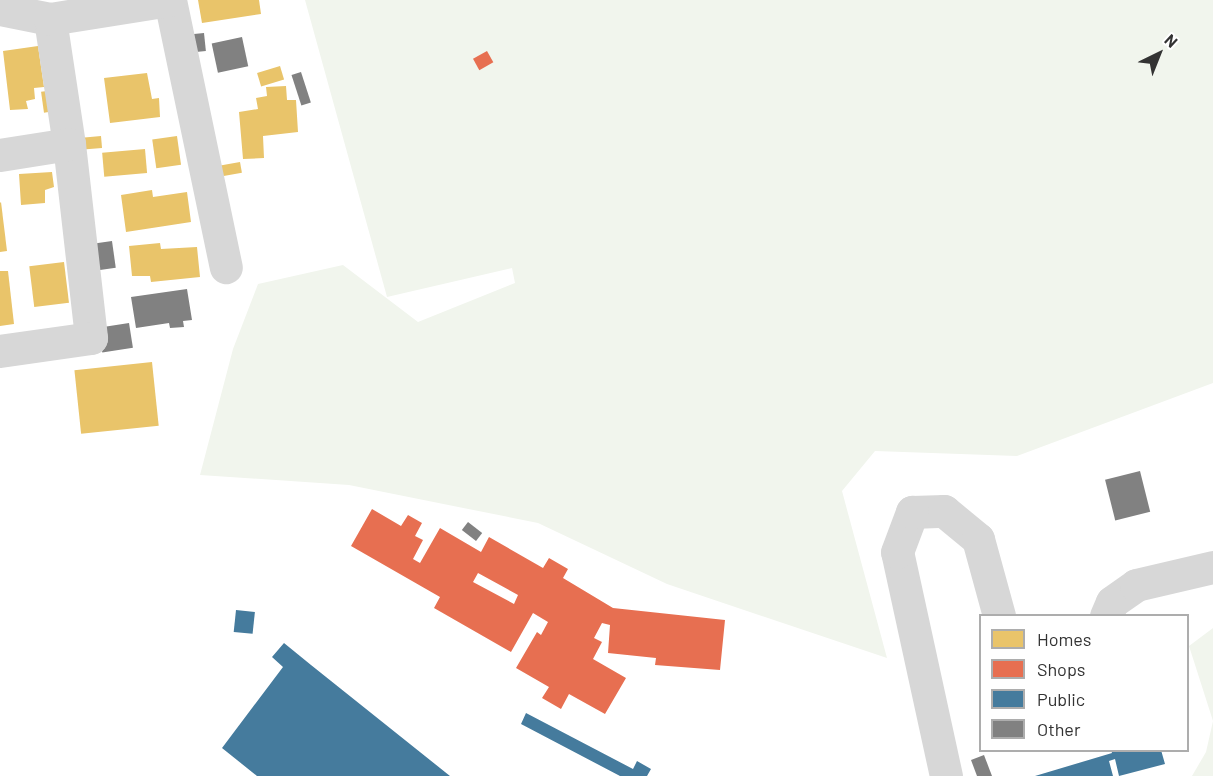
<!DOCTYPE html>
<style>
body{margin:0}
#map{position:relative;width:1213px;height:776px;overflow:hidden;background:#fff;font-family:Barlow,sans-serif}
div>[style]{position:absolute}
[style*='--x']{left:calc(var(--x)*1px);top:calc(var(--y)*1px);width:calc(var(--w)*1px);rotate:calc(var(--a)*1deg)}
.green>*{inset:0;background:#f1f5ed}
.homes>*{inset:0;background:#e9c46a;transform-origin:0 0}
.shops>*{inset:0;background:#e76f51;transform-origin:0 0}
.public>*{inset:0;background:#457b9d;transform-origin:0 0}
.building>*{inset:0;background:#818181;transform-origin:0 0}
.minor>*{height:33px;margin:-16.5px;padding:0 16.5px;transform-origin:16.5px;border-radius:16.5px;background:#d7d7d7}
span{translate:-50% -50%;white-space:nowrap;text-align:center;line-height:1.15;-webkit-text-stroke:6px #fff;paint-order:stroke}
.legend{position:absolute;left:979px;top:614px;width:210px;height:138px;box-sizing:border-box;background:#fff;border:2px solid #adadad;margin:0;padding:8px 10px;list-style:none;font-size:18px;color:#333}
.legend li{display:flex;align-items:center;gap:12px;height:30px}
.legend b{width:30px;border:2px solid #adadad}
.north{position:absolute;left:1129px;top:24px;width:60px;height:60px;-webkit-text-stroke:4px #fff;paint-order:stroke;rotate:43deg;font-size:16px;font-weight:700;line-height:24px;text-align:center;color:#333}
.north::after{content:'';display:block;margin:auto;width:21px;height:27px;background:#333;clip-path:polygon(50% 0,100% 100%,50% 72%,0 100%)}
</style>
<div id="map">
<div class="green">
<i style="clip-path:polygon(305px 0,1213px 0,1213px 383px,1017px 456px,875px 451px,842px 491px,887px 658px,667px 584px,538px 523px,349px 485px,200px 475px,233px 349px,258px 284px,343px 265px,418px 322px,515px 283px,512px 268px,387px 297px)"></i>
<i style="clip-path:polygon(1213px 628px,1213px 776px,1192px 776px,1206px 752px,1213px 721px,1189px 646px)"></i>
</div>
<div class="homes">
<i style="clip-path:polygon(198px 0,259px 0,261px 14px,202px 23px)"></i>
<i style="clip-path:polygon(38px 46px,44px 87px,34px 88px,35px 99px,26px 101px,28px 109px,10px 110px,3px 51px)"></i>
<i style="left:280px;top:66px;width:14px;height:24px;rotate:73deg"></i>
<i style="clip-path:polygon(147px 73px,152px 99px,159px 98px,160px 117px,110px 123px,104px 78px)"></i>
<i style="clip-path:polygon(286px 86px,287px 100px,296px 100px,298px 132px,263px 136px,264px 158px,243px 159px,239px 112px,258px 109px,256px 98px,267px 96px,266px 87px)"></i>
<i style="left:47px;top:91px;width:21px;height:6px;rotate:82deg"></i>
<i style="left:101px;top:136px;width:12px;height:22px;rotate:85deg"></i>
<i style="left:177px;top:136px;width:29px;height:25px;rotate:82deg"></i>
<i style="left:145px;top:149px;width:24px;height:43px;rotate:85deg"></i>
<i style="left:240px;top:162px;width:11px;height:20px;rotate:80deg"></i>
<i style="clip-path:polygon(52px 172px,54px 187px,45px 190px,45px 203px,21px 205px,19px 174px)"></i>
<i style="clip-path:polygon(152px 190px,153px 197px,187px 192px,191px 222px,126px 232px,121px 195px)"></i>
<i style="clip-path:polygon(1px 202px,7px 251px,0 252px,0 203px)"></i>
<i style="clip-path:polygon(160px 243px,161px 249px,197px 247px,200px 277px,151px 282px,150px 276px,132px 276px,129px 246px)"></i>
<i style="left:64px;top:262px;width:41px;height:35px;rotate:83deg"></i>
<i style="clip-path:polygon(0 271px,8px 271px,14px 324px,0 326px)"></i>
<i style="left:152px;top:362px;width:64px;height:78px;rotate:84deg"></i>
</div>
<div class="shops">
<i style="left:487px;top:51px;width:13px;height:16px;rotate:61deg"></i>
<i style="clip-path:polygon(evenodd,372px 509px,401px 526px,408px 515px,422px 523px,415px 536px,423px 540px,413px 559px,420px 563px,440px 528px,481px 552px,489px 537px,543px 568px,549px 558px,568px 569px,563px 578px,613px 608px,725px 620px,720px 670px,655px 665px,656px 658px,608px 653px,610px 625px,602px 623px,594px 638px,602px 642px,593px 659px,626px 678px,605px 714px,569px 694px,561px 709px,542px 698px,549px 687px,516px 668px,537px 632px,541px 635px,548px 622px,533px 613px,511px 652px,434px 608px,440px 597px,351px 546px,372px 509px,478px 573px,518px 595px,514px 604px,473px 582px,478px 573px)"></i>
</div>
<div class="public">
<i style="left:236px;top:610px;width:19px;height:22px;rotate:6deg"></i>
<i style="clip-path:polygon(284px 643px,311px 665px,450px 776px,257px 776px,222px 748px,283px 667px,272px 657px)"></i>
<i style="clip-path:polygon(526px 713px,633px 769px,637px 761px,651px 769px,647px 776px,620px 776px,521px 724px)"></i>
<i style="clip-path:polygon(1111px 750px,1161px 750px,1165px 764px,1119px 776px,1115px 759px,1109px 761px,1113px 776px,1035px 776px,1112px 753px)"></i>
</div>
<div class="building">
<i style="left:204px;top:33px;width:18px;height:15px;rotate:84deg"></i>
<i style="left:242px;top:37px;width:30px;height:31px;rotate:78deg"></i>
<i style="left:301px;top:72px;width:32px;height:10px;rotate:72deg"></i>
<i style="left:112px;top:241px;width:27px;height:23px;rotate:82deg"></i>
<i style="clip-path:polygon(187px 289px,192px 320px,183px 321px,184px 327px,170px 328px,169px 323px,136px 328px,131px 297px)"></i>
<i style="left:129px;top:323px;width:25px;height:31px;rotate:81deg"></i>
<i style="left:1140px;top:471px;width:42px;height:36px;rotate:76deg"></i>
<i style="left:468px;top:522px;width:18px;height:10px;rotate:38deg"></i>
<i style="clip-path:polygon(984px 755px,992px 776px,977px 776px,971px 760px)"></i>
</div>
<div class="minor">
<i style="--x:170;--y:0;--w:273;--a:78.2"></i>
<i style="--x:0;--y:9;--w:51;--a:11.3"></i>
<i style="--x:50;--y:19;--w:126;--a:81.4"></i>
<i style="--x:69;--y:144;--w:195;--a:83.5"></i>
<i style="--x:91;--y:338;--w:92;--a:171.9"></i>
<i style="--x:50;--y:19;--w:121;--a:-9.1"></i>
<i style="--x:0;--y:155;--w:70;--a:-9.1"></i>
<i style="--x:1106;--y:616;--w:15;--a:-67"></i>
<i style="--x:1112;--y:602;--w:29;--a:-35"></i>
<i style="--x:1136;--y:585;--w:79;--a:-13.2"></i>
<i style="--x:946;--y:776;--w:229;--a:-102.3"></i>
<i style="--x:897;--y:552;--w:43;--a:-69.4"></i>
<i style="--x:912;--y:512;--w:32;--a:-2"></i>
<i style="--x:944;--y:511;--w:44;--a:39.5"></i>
<i style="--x:978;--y:539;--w:80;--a:74.7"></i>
</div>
<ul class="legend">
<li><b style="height:16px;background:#e9c46a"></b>Homes</li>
<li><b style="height:16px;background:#e76f51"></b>Shops</li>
<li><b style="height:16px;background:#457b9d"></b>Public</li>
<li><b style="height:16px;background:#818181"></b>Other</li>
</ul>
<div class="north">N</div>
</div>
